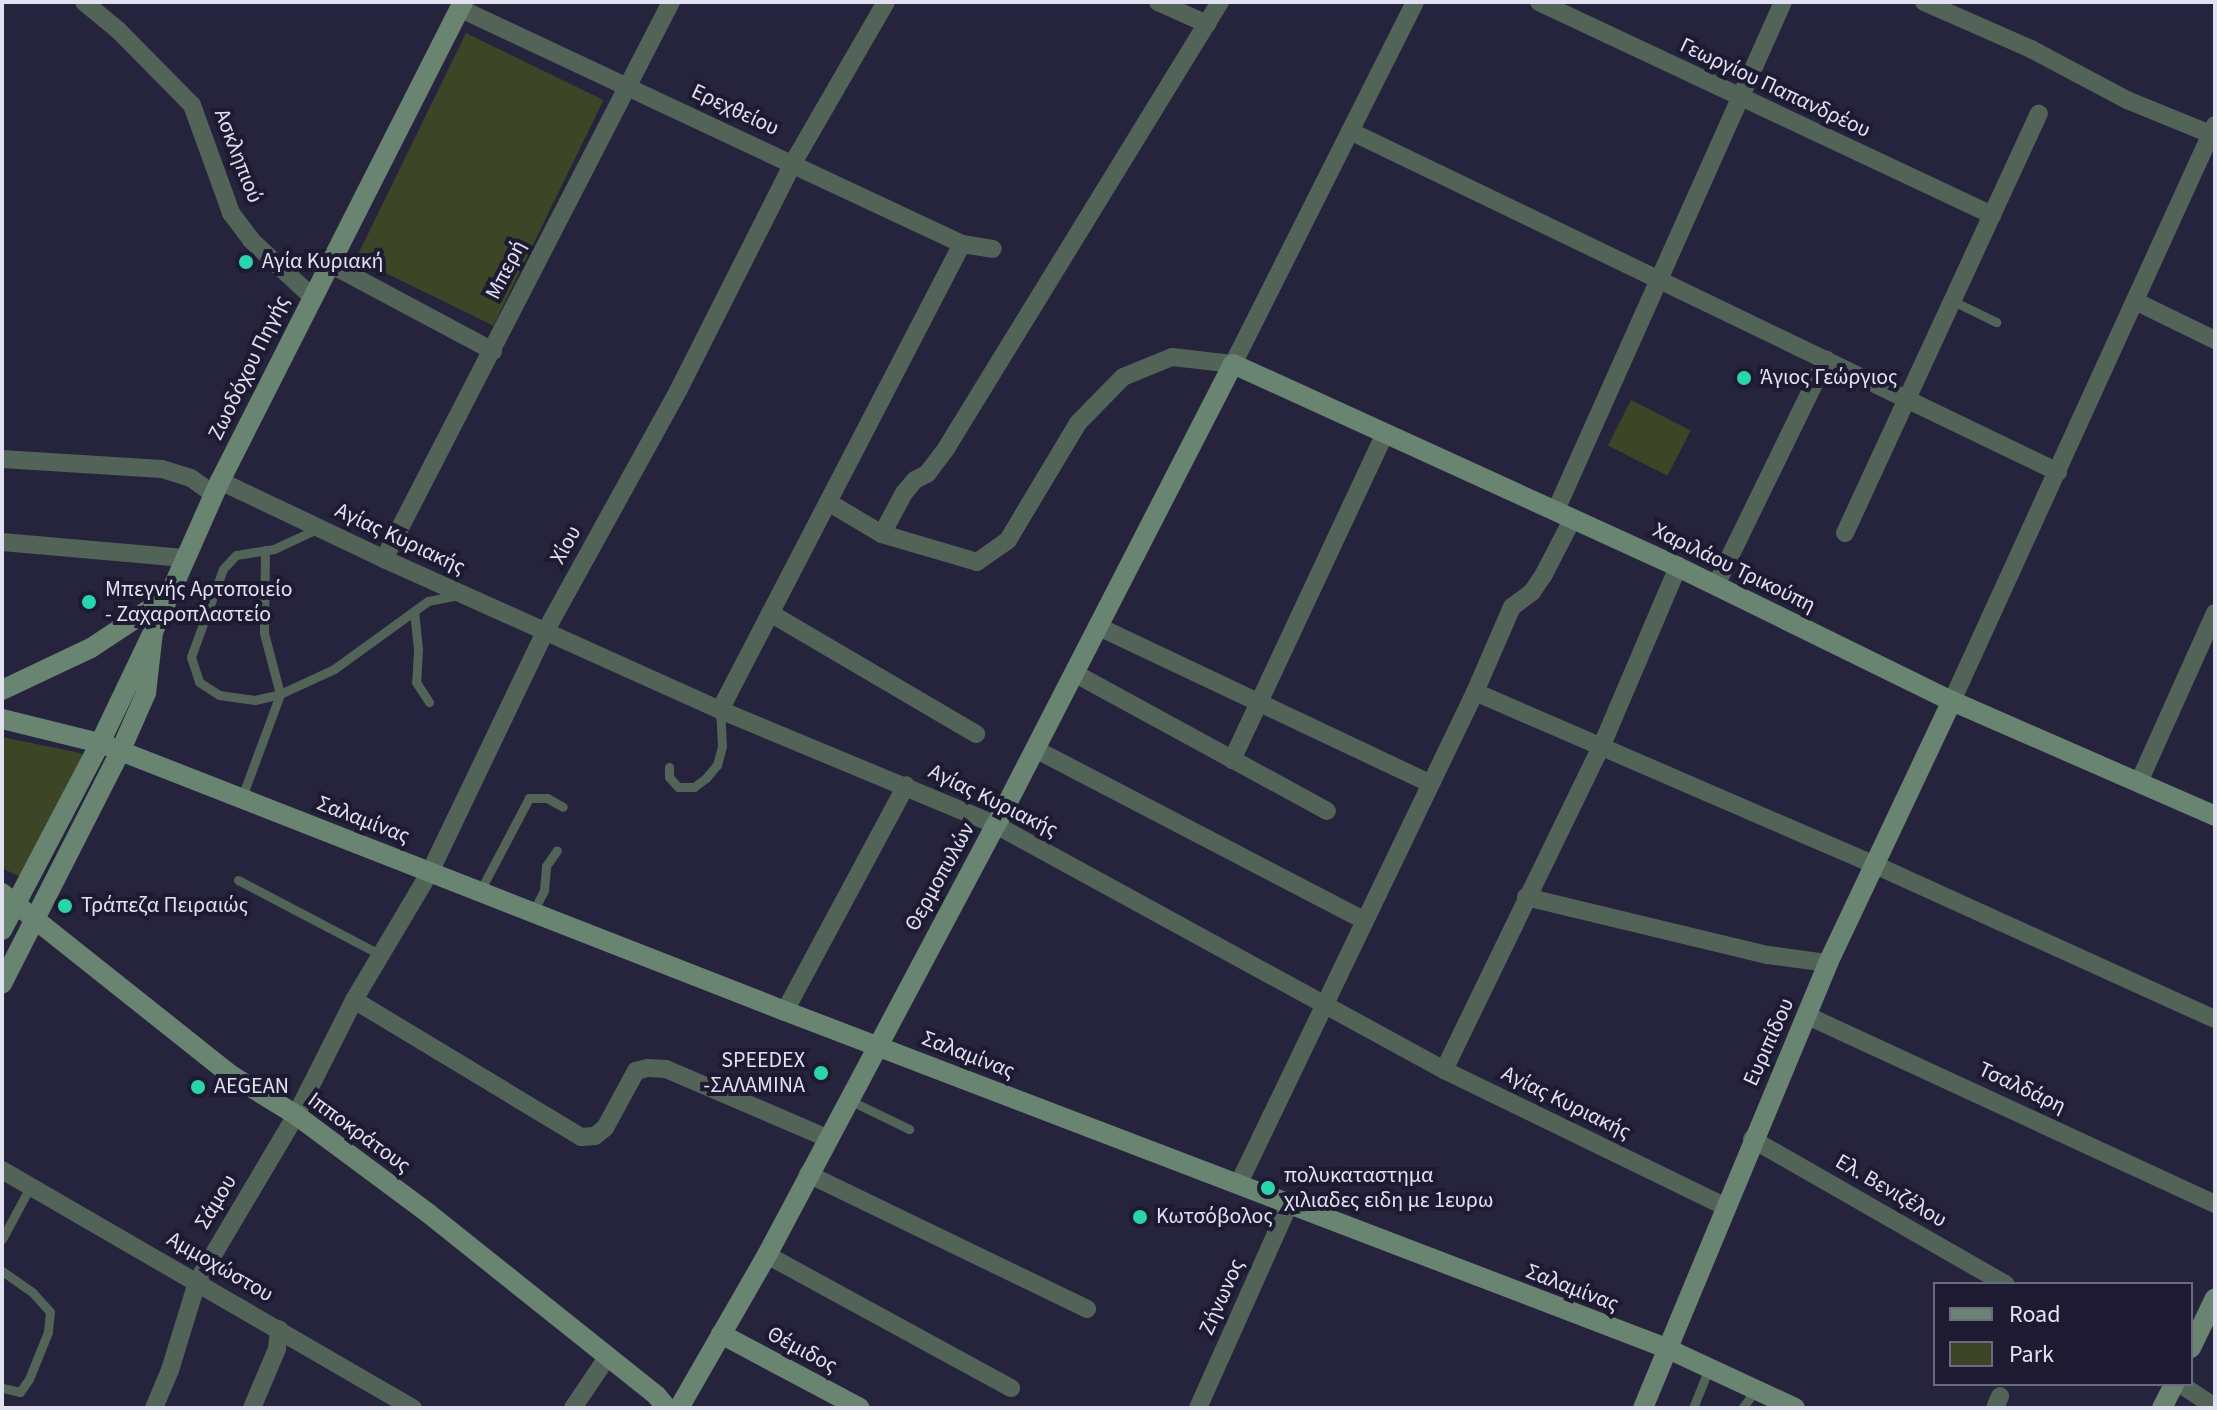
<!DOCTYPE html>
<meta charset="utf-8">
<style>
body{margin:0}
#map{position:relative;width:2217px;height:1410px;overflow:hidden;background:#26233d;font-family:"Source Sans 3",sans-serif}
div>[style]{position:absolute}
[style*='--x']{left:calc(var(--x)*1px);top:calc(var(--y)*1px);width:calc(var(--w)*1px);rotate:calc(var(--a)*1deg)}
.green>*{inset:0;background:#3c4525;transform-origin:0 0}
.lane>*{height:9px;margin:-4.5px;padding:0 4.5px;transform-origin:4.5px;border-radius:4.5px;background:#526358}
.street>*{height:18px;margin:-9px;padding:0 9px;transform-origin:9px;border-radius:9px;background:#526358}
.secondary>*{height:20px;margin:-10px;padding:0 10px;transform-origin:10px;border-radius:10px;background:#6a8472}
.dots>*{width:22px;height:22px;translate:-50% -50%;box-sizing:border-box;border:4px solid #1d1a32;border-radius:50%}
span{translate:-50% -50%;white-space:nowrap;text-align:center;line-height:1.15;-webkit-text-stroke:8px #1d1a32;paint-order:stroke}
.street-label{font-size:22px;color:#e1e1f2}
.poi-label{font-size:22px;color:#e1e1f2}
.left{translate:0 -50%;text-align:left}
.right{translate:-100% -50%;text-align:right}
.frame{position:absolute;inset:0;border:4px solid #e1e1f2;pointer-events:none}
.legend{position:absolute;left:1933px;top:1282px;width:260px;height:104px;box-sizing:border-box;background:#1d1a32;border:2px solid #6b6a7f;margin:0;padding:10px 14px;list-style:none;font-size:24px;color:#e1e1f2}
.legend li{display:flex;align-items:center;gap:16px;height:40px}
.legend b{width:40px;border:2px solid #6b6a7f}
</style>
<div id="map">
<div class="green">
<i style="left:466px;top:33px;width:153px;height:251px;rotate:26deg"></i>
<i style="left:1631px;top:400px;width:67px;height:51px;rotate:27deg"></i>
<i style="clip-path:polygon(2px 737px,80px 753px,86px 759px,22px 878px,2px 868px)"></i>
</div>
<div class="lane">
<i style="--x:1955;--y:302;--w:46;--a:26"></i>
<i style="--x:319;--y:528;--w:50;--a:155"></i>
<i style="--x:274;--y:549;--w:38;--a:171"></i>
<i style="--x:236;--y:555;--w:19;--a:133"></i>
<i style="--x:223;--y:569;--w:94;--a:110"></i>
<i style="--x:191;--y:657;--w:26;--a:72"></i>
<i style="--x:199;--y:682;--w:24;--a:33"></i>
<i style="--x:219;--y:695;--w:36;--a:8"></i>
<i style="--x:255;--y:700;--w:26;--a:-13"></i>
<i style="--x:280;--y:694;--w:60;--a:-24.8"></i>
<i style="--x:334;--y:669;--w:116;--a:-35.9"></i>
<i style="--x:428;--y:601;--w:32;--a:-11"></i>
<i style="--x:414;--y:611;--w:38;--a:84"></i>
<i style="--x:418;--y:649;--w:33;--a:93"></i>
<i style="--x:416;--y:682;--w:24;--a:57"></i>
<i style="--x:669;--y:767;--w:10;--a:90"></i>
<i style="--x:669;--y:777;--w:13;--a:48"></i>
<i style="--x:678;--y:787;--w:16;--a:0"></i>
<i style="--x:694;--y:787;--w:15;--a:-37"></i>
<i style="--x:706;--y:778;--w:17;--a:-50"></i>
<i style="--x:717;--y:765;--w:20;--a:-75"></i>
<i style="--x:722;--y:746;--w:36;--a:-93"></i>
<i style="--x:242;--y:797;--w:110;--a:-69.7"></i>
<i style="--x:280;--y:694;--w:63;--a:-104.7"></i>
<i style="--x:264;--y:633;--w:83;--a:-89.3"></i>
<i style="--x:238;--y:880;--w:161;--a:27.7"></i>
<i style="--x:480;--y:891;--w:105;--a:-62.2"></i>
<i style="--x:529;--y:798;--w:18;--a:0"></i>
<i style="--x:547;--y:798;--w:18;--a:29"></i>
<i style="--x:533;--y:912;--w:25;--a:-63"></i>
<i style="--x:544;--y:890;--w:24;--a:-85"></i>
<i style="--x:546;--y:866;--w:19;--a:-55"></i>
<i style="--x:849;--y:1100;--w:67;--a:25.8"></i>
<i style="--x:2;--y:1239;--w:59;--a:-61.7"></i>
<i style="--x:2;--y:1271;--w:38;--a:35"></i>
<i style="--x:33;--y:1293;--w:25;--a:48"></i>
<i style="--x:50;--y:1312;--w:20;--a:96"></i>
<i style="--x:48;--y:1332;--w:51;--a:112"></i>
<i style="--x:29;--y:1379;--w:16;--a:125"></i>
<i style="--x:20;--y:1392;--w:18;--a:-167"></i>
<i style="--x:1693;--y:1408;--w:43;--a:-68.2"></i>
<i style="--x:1742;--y:1408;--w:24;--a:-52"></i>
</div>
<div class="street">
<i style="--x:84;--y:2;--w:44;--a:39.5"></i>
<i style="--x:118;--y:30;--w:105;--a:45.4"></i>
<i style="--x:192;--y:105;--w:115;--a:70.1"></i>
<i style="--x:231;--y:213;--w:34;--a:53"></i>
<i style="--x:251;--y:240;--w:82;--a:43"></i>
<i style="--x:1158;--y:2;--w:54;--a:24.2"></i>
<i style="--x:1539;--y:2;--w:501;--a:25.18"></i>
<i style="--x:1924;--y:2;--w:117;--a:23.7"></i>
<i style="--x:2031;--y:49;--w:109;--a:28"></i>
<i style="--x:2127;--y:100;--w:95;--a:22.2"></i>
<i style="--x:459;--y:8;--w:556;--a:25.14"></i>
<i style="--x:962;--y:244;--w:31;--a:9"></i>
<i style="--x:1350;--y:131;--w:786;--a:25.72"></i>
<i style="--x:330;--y:264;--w:185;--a:28.1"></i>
<i style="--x:2137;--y:302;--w:87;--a:26"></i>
<i style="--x:2;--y:459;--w:160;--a:3.6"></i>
<i style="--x:162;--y:469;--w:30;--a:17"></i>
<i style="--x:191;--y:478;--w:29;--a:36"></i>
<i style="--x:220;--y:481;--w:182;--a:25.4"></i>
<i style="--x:384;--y:559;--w:368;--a:24.2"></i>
<i style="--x:720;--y:710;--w:299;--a:22.6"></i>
<i style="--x:996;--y:825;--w:511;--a:28.67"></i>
<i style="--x:1444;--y:1070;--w:311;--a:25.9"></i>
<i style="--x:828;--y:502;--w:63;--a:30.7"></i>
<i style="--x:882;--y:534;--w:99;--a:16.4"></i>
<i style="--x:977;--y:562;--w:38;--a:-35"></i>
<i style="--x:1008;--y:540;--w:136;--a:-59.1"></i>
<i style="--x:1078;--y:423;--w:64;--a:-45.6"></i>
<i style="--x:1123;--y:377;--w:53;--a:-22.2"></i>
<i style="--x:1172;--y:357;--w:61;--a:6.5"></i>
<i style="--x:1233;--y:364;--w:405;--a:-63.3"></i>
<i style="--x:1556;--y:510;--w:556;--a:-65.92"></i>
<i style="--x:1845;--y:533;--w:462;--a:-65.2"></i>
<i style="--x:882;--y:534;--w:47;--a:-61.8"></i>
<i style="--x:904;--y:493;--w:17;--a:-50"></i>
<i style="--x:915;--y:480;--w:13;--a:-27"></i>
<i style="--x:927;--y:474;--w:34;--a:-53"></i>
<i style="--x:947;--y:447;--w:522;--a:-58.47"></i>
<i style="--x:2;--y:542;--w:183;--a:5"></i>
<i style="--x:384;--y:559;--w:627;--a:-62.74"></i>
<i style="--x:1716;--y:585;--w:251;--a:-64"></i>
<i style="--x:770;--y:613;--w:239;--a:30.4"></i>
<i style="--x:1097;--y:626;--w:369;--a:25.3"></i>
<i style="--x:1074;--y:673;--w:288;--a:28.6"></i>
<i style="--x:1475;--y:692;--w:434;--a:23.4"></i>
<i style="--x:1873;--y:864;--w:375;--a:24.4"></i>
<i style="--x:1952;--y:701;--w:633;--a:-65.46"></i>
<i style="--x:720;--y:710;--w:525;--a:-62.56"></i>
<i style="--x:1035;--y:749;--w:372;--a:27.5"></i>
<i style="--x:1232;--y:760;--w:361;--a:-64.9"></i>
<i style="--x:2139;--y:782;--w:185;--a:-65.8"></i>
<i style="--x:1526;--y:897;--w:249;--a:13.5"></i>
<i style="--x:1768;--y:955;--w:61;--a:7.6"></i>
<i style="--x:354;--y:1000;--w:265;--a:31.1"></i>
<i style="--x:581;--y:1137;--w:14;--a:-4"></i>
<i style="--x:595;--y:1136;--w:13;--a:-39"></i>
<i style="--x:605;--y:1128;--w:65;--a:-61.5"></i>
<i style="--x:636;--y:1071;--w:12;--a:-14"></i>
<i style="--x:648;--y:1068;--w:18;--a:3"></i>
<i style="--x:666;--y:1069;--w:175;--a:23.2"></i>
<i style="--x:785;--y:1011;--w:256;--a:-61.8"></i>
<i style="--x:1808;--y:1016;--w:448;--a:24.8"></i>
<i style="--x:1444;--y:1070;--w:361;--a:-64.1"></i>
<i style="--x:1602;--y:745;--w:194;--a:-66.9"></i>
<i style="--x:1752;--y:1139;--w:292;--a:29.8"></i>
<i style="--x:2;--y:1170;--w:475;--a:30.1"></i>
<i style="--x:808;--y:1174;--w:310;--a:25.8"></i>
<i style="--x:1238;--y:1185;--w:547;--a:-64.32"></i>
<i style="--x:1475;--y:692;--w:93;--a:-66.5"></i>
<i style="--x:1512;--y:607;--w:25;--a:-37"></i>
<i style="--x:1532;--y:592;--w:22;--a:-56"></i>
<i style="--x:1544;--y:574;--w:63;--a:-62.6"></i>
<i style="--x:767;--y:1255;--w:278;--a:28.6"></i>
<i style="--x:2180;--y:1384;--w:42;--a:33.3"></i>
<i style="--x:154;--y:1408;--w:41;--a:-67.2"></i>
<i style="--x:170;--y:1370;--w:92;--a:-72.9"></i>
<i style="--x:197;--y:1282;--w:194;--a:-59.3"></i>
<i style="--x:296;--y:1115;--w:129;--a:-63.2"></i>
<i style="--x:354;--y:1000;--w:149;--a:-59.3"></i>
<i style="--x:430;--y:872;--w:266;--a:-64.4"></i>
<i style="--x:545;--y:632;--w:277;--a:-61.1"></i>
<i style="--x:679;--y:389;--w:253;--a:-63.2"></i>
<i style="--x:793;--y:163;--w:186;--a:-60"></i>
<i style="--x:252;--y:1408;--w:64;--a:-67"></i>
<i style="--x:277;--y:1349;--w:20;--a:-84"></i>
<i style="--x:573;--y:1408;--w:63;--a:-56.1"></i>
<i style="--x:1198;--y:1408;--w:222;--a:-65.9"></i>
<i style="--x:1995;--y:1408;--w:13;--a:-67"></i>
</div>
<div class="secondary">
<i style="--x:153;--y:632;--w:165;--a:-66.1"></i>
<i style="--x:220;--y:481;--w:537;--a:-63.1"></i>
<i style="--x:2;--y:690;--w:98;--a:-25.3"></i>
<i style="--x:91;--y:648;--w:89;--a:-33.5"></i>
<i style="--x:2;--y:719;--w:101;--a:13.8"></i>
<i style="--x:100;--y:743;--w:736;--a:21.37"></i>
<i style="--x:785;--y:1011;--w:943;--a:20.93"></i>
<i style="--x:1666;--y:1348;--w:142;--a:24.9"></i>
<i style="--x:2;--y:893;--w:293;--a:38.5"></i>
<i style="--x:231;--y:1075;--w:76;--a:31.6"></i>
<i style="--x:296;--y:1115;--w:164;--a:36.6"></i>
<i style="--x:428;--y:1213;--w:293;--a:38.6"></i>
<i style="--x:657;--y:1396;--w:16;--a:50"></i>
<i style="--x:2;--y:930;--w:211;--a:-62.3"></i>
<i style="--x:100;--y:743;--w:123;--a:-64.5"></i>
<i style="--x:153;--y:632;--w:61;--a:96.5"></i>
<i style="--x:146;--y:693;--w:64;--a:113.8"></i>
<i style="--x:120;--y:752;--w:260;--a:117"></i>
<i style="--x:721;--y:1334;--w:157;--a:28"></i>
<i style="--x:2191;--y:1348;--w:55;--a:-64.4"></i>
<i style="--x:679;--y:1408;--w:177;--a:-60.1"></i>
<i style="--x:767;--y:1255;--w:487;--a:-62"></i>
<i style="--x:996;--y:825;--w:518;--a:-62.79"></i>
<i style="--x:1233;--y:364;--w:489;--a:24.5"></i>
<i style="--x:1678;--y:567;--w:305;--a:26.1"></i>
<i style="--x:1952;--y:701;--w:287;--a:23.6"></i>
<i style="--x:1643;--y:1408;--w:482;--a:-67.4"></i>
<i style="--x:1828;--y:963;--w:290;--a:-64.7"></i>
<i style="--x:2162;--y:1408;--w:27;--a:-63"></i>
</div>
<div class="dots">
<i style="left:246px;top:262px;background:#2bd5ac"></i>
<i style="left:1744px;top:378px;background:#2bd5ac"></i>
<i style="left:89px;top:602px;background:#2bd5ac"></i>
<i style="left:65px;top:906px;background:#2bd5ac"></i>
<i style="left:821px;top:1073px;background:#2bd5ac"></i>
<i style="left:198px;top:1087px;background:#2bd5ac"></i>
<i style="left:1268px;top:1188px;background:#2bd5ac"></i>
<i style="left:1140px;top:1217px;background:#2bd5ac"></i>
</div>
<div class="street-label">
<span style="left:1775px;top:88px;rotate:25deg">Γεωργίου Παπανδρέου</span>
<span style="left:735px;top:110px;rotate:25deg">Ερεχθείου</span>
<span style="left:238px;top:156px;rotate:69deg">Ασκληπιού</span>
<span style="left:506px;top:270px;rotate:-63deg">Μπερή</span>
<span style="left:249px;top:368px;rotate:-64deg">Ζωοδόχου Πηγής</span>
<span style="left:400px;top:539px;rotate:25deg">Αγίας Κυριακής</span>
<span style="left:566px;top:545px;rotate:-61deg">Χίου</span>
<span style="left:1734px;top:568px;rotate:26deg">Χαριλάου Τρικούπη</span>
<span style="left:993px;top:801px;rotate:26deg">Αγίας Κυριακής</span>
<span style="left:363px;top:820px;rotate:21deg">Σαλαμίνας</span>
<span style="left:940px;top:877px;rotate:-61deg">Θερμοπυλών</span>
<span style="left:1769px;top:1042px;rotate:-66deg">Ευριπίδου</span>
<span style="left:968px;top:1055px;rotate:21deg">Σαλαμίνας</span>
<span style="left:2022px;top:1088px;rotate:25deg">Τσαλδάρη</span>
<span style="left:1566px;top:1103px;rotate:26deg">Αγίας Κυριακής</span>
<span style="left:359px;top:1133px;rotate:36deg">Ιπποκράτους</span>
<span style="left:1891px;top:1191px;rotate:30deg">Ελ. Βενιζέλου</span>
<span style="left:216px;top:1202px;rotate:-59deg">Σάμου</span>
<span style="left:220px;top:1267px;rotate:30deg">Αμμοχώστου</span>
<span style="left:1572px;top:1288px;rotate:21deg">Σαλαμίνας</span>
<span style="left:1222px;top:1297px;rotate:-66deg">Ζήνωνος</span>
<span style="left:802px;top:1350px;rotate:28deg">Θέμιδος</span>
</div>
<div class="poi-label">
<span class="left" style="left:262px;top:262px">Αγία Κυριακή</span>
<span class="left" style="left:1760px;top:378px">Άγιος Γεώργιος</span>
<span class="left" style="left:105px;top:602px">Μπεγνής Αρτοποιείο<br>- Ζαχαροπλαστείο</span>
<span class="left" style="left:81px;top:906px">Τράπεζα Πειραιώς</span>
<span class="right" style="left:805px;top:1073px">SPEEDEX<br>-ΣΑΛΑΜΙΝΑ</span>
<span class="left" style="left:214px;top:1087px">AEGEAN</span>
<span class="left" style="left:1284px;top:1188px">πολυκαταστημα<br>χιλιαδες ειδη με 1ευρω</span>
<span class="left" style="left:1156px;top:1217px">Κωτσόβολος</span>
</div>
<div class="frame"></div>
<ul class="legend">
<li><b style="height:10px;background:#6a8472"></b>Road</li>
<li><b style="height:22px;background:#3c4525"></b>Park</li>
</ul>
</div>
